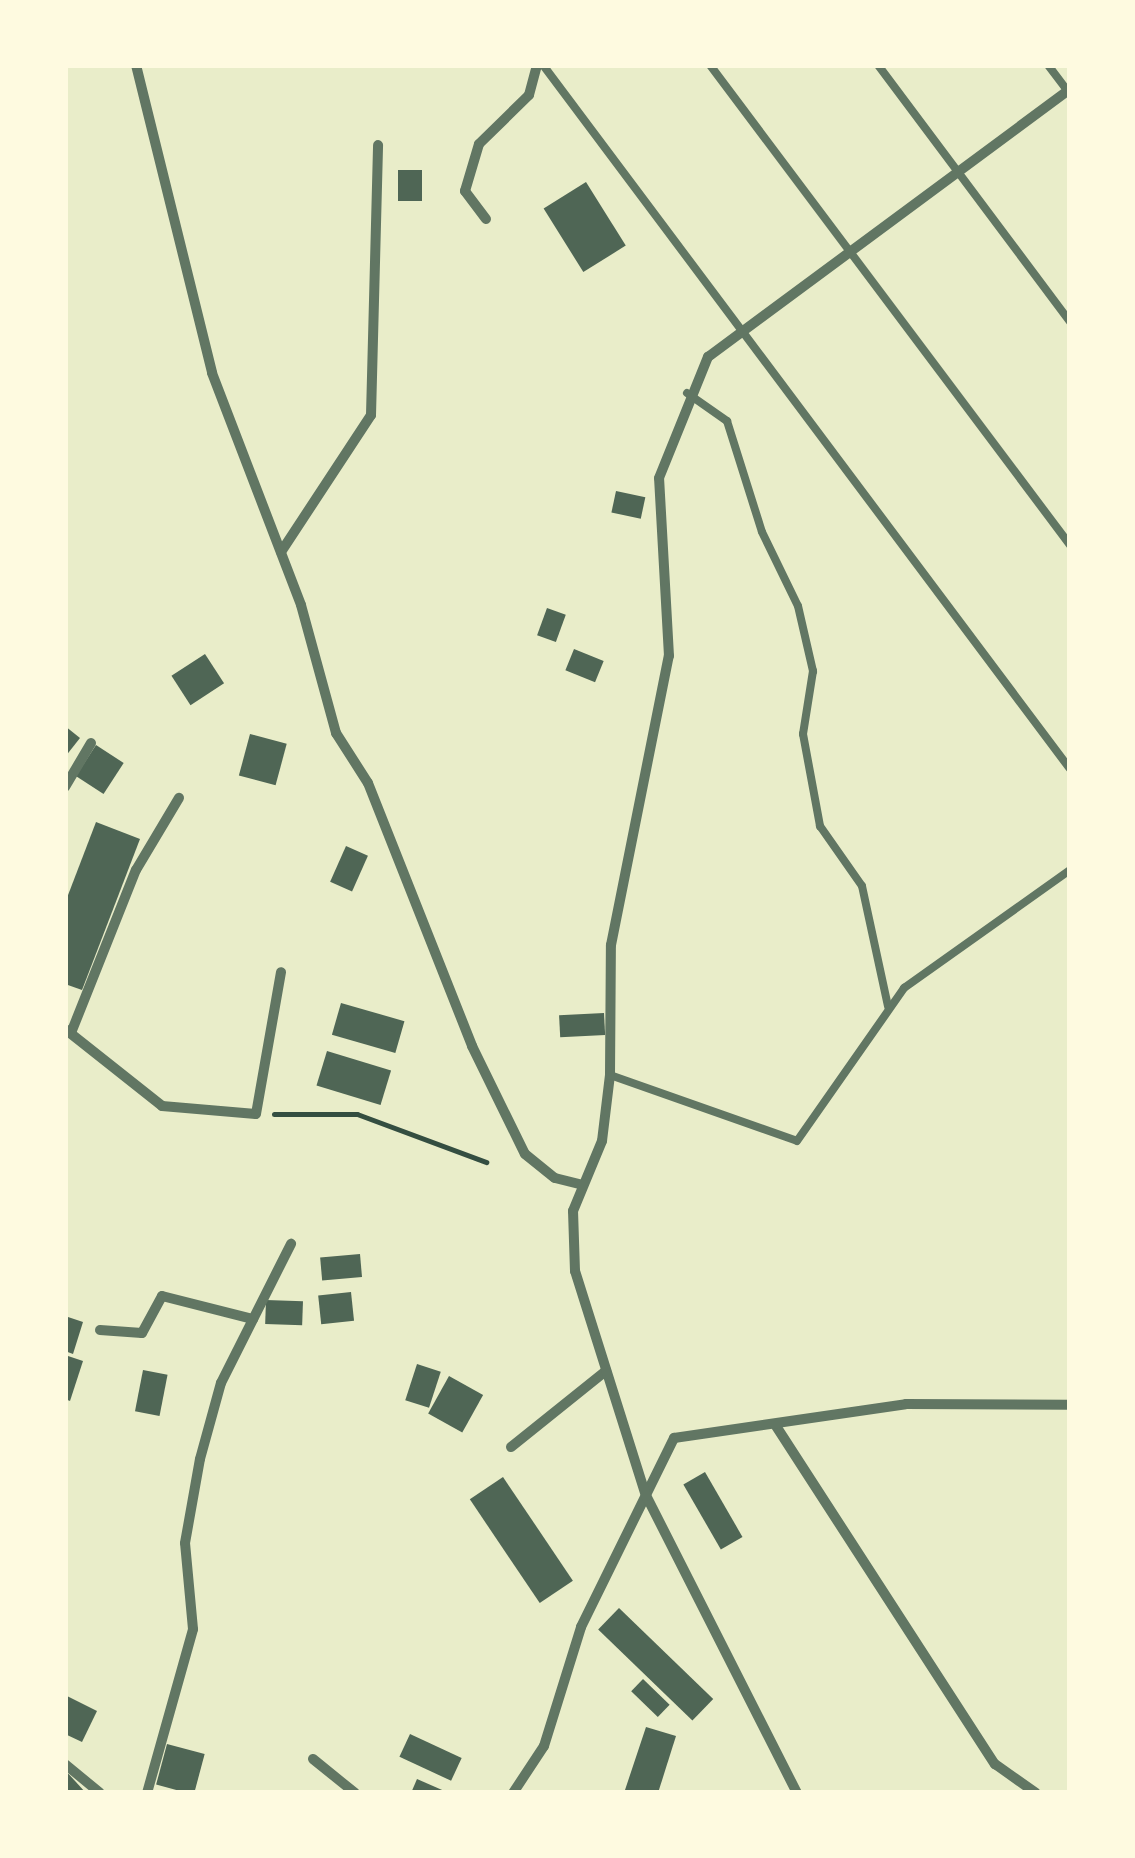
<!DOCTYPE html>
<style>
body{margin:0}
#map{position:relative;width:1135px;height:1858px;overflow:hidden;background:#e9edc9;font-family:Manrope,sans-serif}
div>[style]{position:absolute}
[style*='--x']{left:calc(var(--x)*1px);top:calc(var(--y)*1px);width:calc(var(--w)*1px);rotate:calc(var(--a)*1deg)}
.building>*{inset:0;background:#4f6655;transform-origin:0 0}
.path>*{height:5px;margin:-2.5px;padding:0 2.5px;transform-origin:2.5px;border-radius:2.5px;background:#344e41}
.service>*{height:8px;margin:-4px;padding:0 4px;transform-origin:4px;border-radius:4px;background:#617663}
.minor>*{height:10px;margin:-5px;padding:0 5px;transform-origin:5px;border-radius:5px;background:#617663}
span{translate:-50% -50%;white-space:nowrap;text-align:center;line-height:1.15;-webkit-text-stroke:8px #fefae0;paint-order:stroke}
.frame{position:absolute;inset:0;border:68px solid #fefae0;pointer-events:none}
</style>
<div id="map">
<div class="building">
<i style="left:398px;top:170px;width:24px;height:31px"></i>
<i style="left:586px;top:182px;width:75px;height:50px;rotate:58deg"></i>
<i style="left:616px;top:491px;width:30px;height:22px;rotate:12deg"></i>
<i style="left:547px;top:608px;width:20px;height:29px;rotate:20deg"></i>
<i style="left:574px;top:649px;width:32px;height:23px;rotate:22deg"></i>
<i style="left:205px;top:654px;width:35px;height:40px;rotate:57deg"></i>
<i style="clip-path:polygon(65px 726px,80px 738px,65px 757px)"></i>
<i style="left:250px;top:734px;width:38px;height:43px;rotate:15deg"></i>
<i style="left:96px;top:745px;width:33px;height:37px;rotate:33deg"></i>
<i style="clip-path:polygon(96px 822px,140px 839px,82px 990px,65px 984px,65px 903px)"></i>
<i style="left:346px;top:846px;width:24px;height:39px;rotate:24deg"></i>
<i style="left:341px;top:1003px;width:66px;height:33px;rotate:16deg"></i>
<i style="left:604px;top:1013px;width:22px;height:45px;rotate:87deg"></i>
<i style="left:327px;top:1051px;width:67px;height:36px;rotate:17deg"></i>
<i style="left:360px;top:1254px;width:23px;height:40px;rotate:85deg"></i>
<i style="left:351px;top:1292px;width:29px;height:33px;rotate:84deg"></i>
<i style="left:266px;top:1300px;width:37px;height:24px;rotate:2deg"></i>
<i style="clip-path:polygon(65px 1316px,83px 1322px,73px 1354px,65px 1351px)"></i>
<i style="clip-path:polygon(65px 1355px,83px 1361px,70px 1401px,65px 1399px)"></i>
<i style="left:417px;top:1364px;width:25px;height:38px;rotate:18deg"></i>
<i style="left:143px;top:1370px;width:25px;height:42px;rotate:11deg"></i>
<i style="left:449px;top:1376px;width:39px;height:43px;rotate:29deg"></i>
<i style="left:705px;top:1472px;width:75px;height:25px;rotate:60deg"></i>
<i style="left:503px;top:1477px;width:125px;height:40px;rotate:56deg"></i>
<i style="left:619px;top:1608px;width:131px;height:30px;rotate:44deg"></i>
<i style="left:643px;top:1679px;width:37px;height:17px;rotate:44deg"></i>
<i style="clip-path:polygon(65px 1695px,97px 1711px,82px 1742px,65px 1734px)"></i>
<i style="clip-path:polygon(646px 1727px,676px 1736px,658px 1793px,624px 1793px)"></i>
<i style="left:410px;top:1734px;width:57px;height:25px;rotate:25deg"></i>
<i style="left:167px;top:1744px;width:39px;height:42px;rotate:15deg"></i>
<i style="clip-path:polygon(65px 1770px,86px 1793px,65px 1793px)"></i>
<i style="clip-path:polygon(417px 1779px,449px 1793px,411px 1793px)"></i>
</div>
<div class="path">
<i style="--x:274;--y:1114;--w:83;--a:0"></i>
<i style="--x:357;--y:1114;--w:138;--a:20.4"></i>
</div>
<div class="service">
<i style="--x:543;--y:65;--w:879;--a:53.18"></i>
<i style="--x:710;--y:65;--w:600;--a:53.13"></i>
<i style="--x:878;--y:65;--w:321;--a:53.2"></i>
<i style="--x:1048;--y:65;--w:35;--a:53"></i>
<i style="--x:687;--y:393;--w:49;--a:35"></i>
<i style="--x:727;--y:421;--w:116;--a:72.5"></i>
<i style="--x:762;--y:532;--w:82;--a:64.1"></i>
<i style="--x:798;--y:606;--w:67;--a:77"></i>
<i style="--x:813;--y:671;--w:64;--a:99"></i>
<i style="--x:803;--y:734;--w:94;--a:79.5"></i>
<i style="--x:820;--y:826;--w:73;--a:55"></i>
<i style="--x:862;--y:886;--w:123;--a:77.8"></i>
<i style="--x:610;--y:1075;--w:198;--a:19.4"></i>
<i style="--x:797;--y:1141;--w:187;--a:-55"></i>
<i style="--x:904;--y:988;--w:204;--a:-35.4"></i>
</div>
<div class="minor">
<i style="--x:136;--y:65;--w:317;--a:76.1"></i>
<i style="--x:212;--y:373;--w:248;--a:69"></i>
<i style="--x:301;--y:605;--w:133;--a:74.7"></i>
<i style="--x:336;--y:733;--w:59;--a:57.4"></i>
<i style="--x:368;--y:783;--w:283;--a:68.4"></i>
<i style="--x:472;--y:1046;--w:120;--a:63.9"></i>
<i style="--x:525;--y:1154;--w:38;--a:39"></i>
<i style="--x:555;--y:1178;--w:29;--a:14"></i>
<i style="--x:486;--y:219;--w:35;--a:-127"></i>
<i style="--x:465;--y:191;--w:49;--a:-73.4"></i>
<i style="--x:479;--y:144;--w:70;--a:-44.4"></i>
<i style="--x:529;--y:95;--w:31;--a:-75"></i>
<i style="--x:281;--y:552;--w:164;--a:-56.7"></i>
<i style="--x:371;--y:415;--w:270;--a:-88.5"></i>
<i style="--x:65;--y:787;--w:51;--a:-59.4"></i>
<i style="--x:65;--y:1029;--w:124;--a:38.4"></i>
<i style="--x:162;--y:1106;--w:94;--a:4.9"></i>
<i style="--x:256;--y:1114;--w:144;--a:-80"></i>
<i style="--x:71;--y:1033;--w:175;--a:-68.3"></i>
<i style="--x:136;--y:870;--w:84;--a:-59.2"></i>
<i style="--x:100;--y:1330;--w:42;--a:4.1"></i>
<i style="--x:142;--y:1333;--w:42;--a:-61.6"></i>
<i style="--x:162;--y:1296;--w:94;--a:14.2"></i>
<i style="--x:776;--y:1426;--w:403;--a:57.1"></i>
<i style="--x:995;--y:1764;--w:50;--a:35.3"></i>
<i style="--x:511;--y:1447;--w:122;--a:-38.7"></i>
<i style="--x:313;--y:1759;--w:54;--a:39"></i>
<i style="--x:65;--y:1764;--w:45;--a:39.6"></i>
<i style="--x:147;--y:1793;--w:170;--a:-74.3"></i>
<i style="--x:193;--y:1629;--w:86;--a:-95.3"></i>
<i style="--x:185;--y:1543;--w:85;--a:-79.9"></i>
<i style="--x:200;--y:1459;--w:79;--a:-74.6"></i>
<i style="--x:221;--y:1383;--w:156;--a:-63.3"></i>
<i style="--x:513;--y:1793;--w:56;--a:-56.6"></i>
<i style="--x:544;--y:1746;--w:125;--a:-72.7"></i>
<i style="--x:581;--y:1627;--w:211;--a:-63.8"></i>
<i style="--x:674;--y:1438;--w:234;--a:-8.3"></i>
<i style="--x:906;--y:1404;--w:164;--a:0.3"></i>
<i style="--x:797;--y:1793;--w:333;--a:-116.9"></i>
<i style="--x:646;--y:1496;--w:236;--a:-107.5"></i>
<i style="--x:575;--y:1271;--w:60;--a:-91.9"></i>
<i style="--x:573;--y:1211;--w:76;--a:-67.5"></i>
<i style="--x:602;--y:1141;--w:66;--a:-83.1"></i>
<i style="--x:610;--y:1075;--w:130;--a:-89.6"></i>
<i style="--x:611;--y:945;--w:295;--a:-78.7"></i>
<i style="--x:669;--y:656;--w:178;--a:-93.2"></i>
<i style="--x:659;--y:478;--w:131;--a:-68"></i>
<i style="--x:708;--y:357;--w:450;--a:-36.5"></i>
</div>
<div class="frame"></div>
</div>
